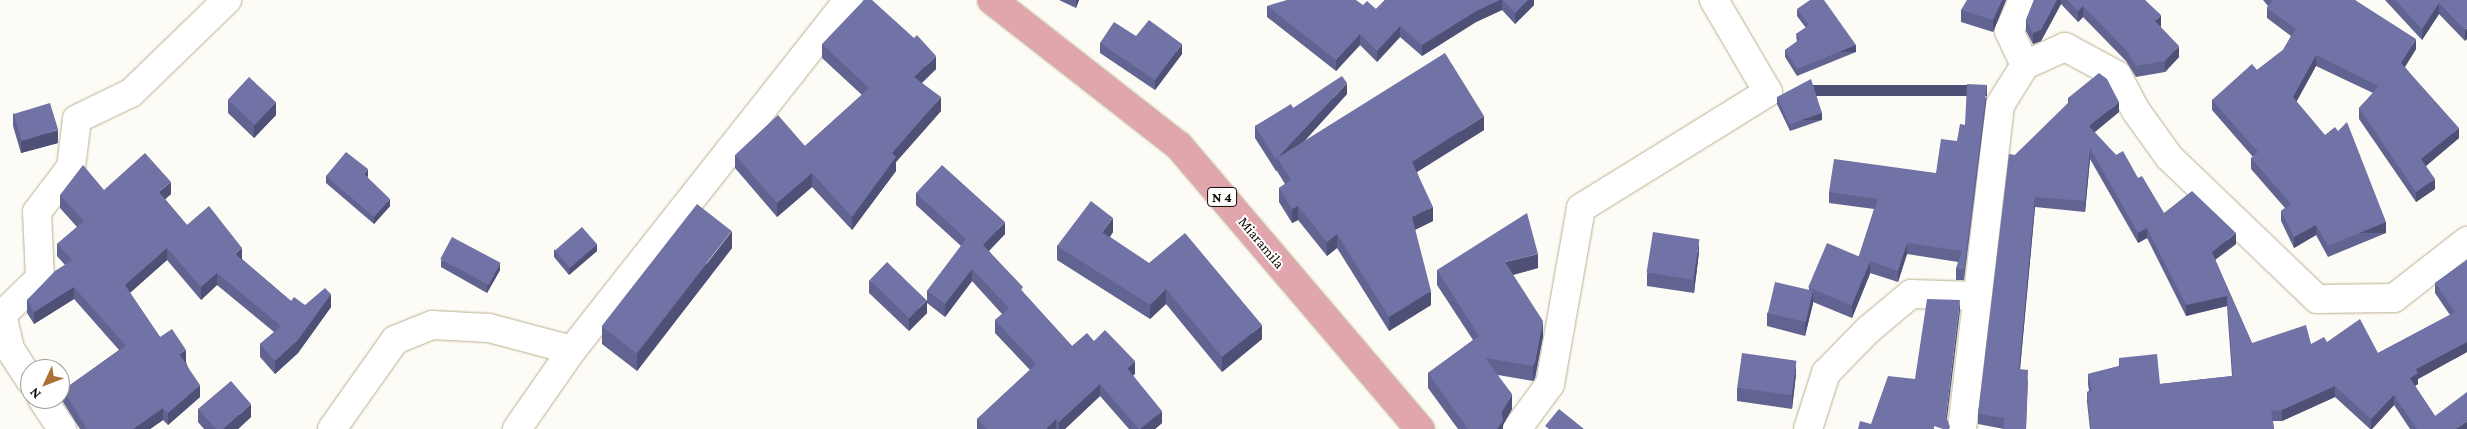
<!DOCTYPE html>
<style>
body{margin:0}
#map{position:relative;width:2467px;height:429px;overflow:hidden;background:#fdfbf5;font-family:"Crimson Pro",serif}
div>[style]{position:absolute}
[style*='--x']{left:calc(var(--x)*1px);top:calc(var(--y)*1px);width:calc(var(--w)*1px);rotate:calc(var(--a)*1deg)}
.roads{filter:drop-shadow(0 0 1px #baaf8f) drop-shadow(0 0 1px #baaf8f)}
.minor>*{height:28px;margin:-14px;padding:0 14px;transform-origin:14px;border-radius:14px;background:#fff}
.major>*{height:28px;margin:-14px;padding:0 14px;transform-origin:14px;border-radius:14px;background:#e1a5ae}
.wall>*{inset:0;background:#616390}
.shaded-wall>*{inset:0;background:#4f5075;transform-origin:0 0}
.building>*{inset:0;background:#7173a7;transform-origin:0 0}
span{translate:-50% -50%;white-space:nowrap;text-align:center;line-height:1.15;-webkit-text-stroke:4px #fff;paint-order:stroke}
.shield-label span{padding:1px 4px;background:#fff;border:1px solid;border-radius:4px;-webkit-text-stroke-width:0}
.shield-label{font-size:14px;color:#100c03;font-weight:700}
.street-label{font-size:15px;color:#100c03}
.north{position:absolute;left:20px;top:359px;width:50px;height:50px;box-sizing:border-box;background:#fff;border:1px solid #9f9e9a;border-radius:50%;rotate:227deg;font-size:14px;font-weight:700;line-height:20px;text-align:center;color:#100c03}
.north::after{content:'';display:block;margin:auto;width:18px;height:22px;background:#ad7034;clip-path:polygon(50% 0,100% 100%,50% 72%,0 100%)}
</style>
<div id="map">
<div class="roads">
<div class="minor">
<i style="--x:2023;--y:0;--w:34;--a:114"></i>
<i style="--x:2009;--y:31;--w:38;--a:65"></i>
<i style="--x:30;--y:380;--w:37;--a:-123"></i>
<i style="--x:10;--y:349;--w:35;--a:-103"></i>
<i style="--x:2;--y:315;--w:53;--a:-44.2"></i>
<i style="--x:40;--y:278;--w:66;--a:-92.6"></i>
<i style="--x:37;--y:212;--w:56;--a:-52.9"></i>
<i style="--x:71;--y:167;--w:48;--a:-82.9"></i>
<i style="--x:77;--y:119;--w:60;--a:-25.7"></i>
<i style="--x:131;--y:93;--w:134;--a:-44.1"></i>
<i style="--x:42;--y:399;--w:36;--a:56"></i>
<i style="--x:332;--y:429;--w:109;--a:-54.7"></i>
<i style="--x:395;--y:340;--w:40;--a:-22"></i>
<i style="--x:432;--y:325;--w:57;--a:3"></i>
<i style="--x:489;--y:328;--w:86;--a:14.8"></i>
<i style="--x:517;--y:429;--w:96;--a:-55.2"></i>
<i style="--x:572;--y:350;--w:446;--a:-51.7"></i>
<i style="--x:1517;--y:429;--w:56;--a:-53.7"></i>
<i style="--x:1550;--y:384;--w:179;--a:-80"></i>
<i style="--x:1581;--y:208;--w:220;--a:-31.8"></i>
<i style="--x:1768;--y:92;--w:107;--a:-120.4"></i>
<i style="--x:1808;--y:429;--w:59;--a:-72.2"></i>
<i style="--x:1826;--y:373;--w:60;--a:-45.7"></i>
<i style="--x:1868;--y:330;--w:56;--a:-39.9"></i>
<i style="--x:1911;--y:294;--w:66;--a:1.7"></i>
<i style="--x:1962;--y:429;--w:326;--a:-83.3"></i>
<i style="--x:2000;--y:105;--w:47;--a:-58"></i>
<i style="--x:2025;--y:65;--w:44;--a:-24.2"></i>
<i style="--x:2065;--y:47;--w:59;--a:28.3"></i>
<i style="--x:2117;--y:75;--w:41;--a:62.2"></i>
<i style="--x:2136;--y:111;--w:57;--a:54.3"></i>
<i style="--x:2169;--y:157;--w:205;--a:43.8"></i>
<i style="--x:2317;--y:299;--w:77;--a:-0.7"></i>
<i style="--x:2394;--y:298;--w:93;--a:-38"></i>
</div>
<div class="major">
<i style="--x:992;--y:0;--w:237;--a:38"></i>
<i style="--x:1179;--y:146;--w:372;--a:49.6"></i>
</div>
</div>
<div class="wall">
<i style="clip-path:polygon(1059px 0,1079px 0,1076px 8px)"></i>
<i style="clip-path:polygon(1385px 0,1534px 0,1534px 5px,1515px 24px,1502px 10px,1476px 22px,1422px 56px,1400px 37px,1377px 62px,1360px 45px,1336px 71px,1267px 17px,1267px 6px,1363px 5px,1376px 9px)"></i>
<i style="clip-path:polygon(2006px 0,1993px 32px,1961px 22px,1961px 10px)"></i>
<i style="clip-path:polygon(2034px 0,2145px 0,2161px 26px,2160px 27px,2179px 57px,2165px 72px,2136px 77px,2126px 61px,2083px 17px,2078px 22px,2061px 4px,2041px 41px,2033px 44px,2026px 31px,2026px 20px)"></i>
<i style="clip-path:polygon(2263px 0,2355px 0,2416px 49px,2405px 67px,2459px 138px,2426px 166px,2435px 189px,2416px 202px,2359px 119px,2359px 108px,2373px 93px,2316px 66px,2296px 102px,2386px 233px,2328px 257px,2316px 235px,2294px 248px,2281px 221px,2281px 211px,2285px 208px,2251px 169px,2251px 158px,2253px 157px,2212px 110px,2212px 100px,2257px 70px,2283px 50px,2291px 36px,2267px 18px,2267px 8px,2268px 6px)"></i>
<i style="clip-path:polygon(2385px 0,2467px 0,2465px 41px,2439px 14px,2422px 40px)"></i>
<i style="clip-path:polygon(1797px 9px,1856px 52px,1797px 76px,1785px 57px,1785px 50px,1797px 42px,1796px 34px,1806px 28px,1797px 16px)"></i>
<i style="clip-path:polygon(1136px 36px,1182px 54px,1155px 90px,1100px 53px,1100px 43px)"></i>
<i style="clip-path:polygon(822px 44px,936px 69px,922px 83px,941px 111px,896px 162px,896px 171px,852px 230px,812px 187px,777px 217px,735px 168px,735px 155px,805px 146px,862px 95px,822px 58px)"></i>
<i style="clip-path:polygon(1347px 94px,1304px 141px,1484px 130px,1417px 172px,1433px 221px,1415px 230px,1431px 305px,1389px 331px,1337px 248px,1327px 256px,1298px 220px,1292px 223px,1279px 202px,1279px 188px,1285px 184px,1277px 171px,1276px 171px,1255px 138px,1255px 126px,1293px 108px)"></i>
<i style="clip-path:polygon(1987px 96px,1964px 280px,1956px 280px,1956px 269px,1958px 262px,1907px 254px,1898px 282px,1870px 273px,1852px 318px,1813px 302px,1805px 336px,1767px 326px,1767px 313px,1809px 290px,1809px 287px,1859px 256px,1874px 209px,1829px 203px,1829px 192px,1936px 173px,1957px 141px,1965px 125px)"></i>
<i style="clip-path:polygon(1777px 97px,1822px 120px,1790px 131px,1777px 104px)"></i>
<i style="clip-path:polygon(2068px 98px,2119px 112px,2094px 132px,2138px 178px,2164px 213px,2236px 244px,2215px 260px,2252px 343px,2311px 344px,2327px 342px,2378px 353px,2450px 315px,2435px 293px,2435px 283px,2467px 260px,2467px 352px,2418px 379px,2418px 384px,2415px 386px,2435px 416px,2467px 429px,2410px 429px,2394px 405px,2372px 429px,2370px 429px,2335px 397px,2282px 421px,2273px 421px,2274px 429px,2090px 429px,2087px 402px,2087px 392px,2089px 391px,2088px 384px,2088px 374px,2119px 366px,2119px 358px,2160px 384px,2232px 376px,2227px 306px,2186px 316px,2147px 238px,2138px 243px,2090px 159px,2085px 212px,2035px 207px,2020px 369px,2028px 380px,2026px 429px,2004px 429px,1978px 424px,1978px 414px,2015px 155px,2068px 104px)"></i>
<i style="clip-path:polygon(228px 100px,276px 115px,254px 138px,228px 113px)"></i>
<i style="clip-path:polygon(13px 113px,58px 143px,21px 153px,13px 126px)"></i>
<i style="clip-path:polygon(326px 176px,368px 176px,367px 177px,390px 206px,374px 224px,326px 183px)"></i>
<i style="clip-path:polygon(104px 190px,171px 194px,165px 199px,187px 225px,242px 259px,291px 301px,305px 305px,331px 307px,298px 353px,275px 374px,260px 357px,260px 344px,274px 332px,217px 285px,201px 300px,167px 260px,130px 293px,160px 337px,186px 362px,200px 397px,168px 425px,163px 420px,150px 429px,80px 429px,63px 402px,63px 390px,119px 350px,74px 299px,34px 324px,27px 313px,27px 300px,65px 265px,57px 256px,57px 244px,77px 227px,60px 208px,60px 195px)"></i>
<i style="clip-path:polygon(916px 193px,1005px 234px,989px 251px,1023px 292px,1072px 346px,1094px 341px,1135px 374px,1133px 375px,1162px 423px,1155px 429px,1129px 429px,1100px 396px,1065px 429px,977px 429px,977px 419px,1030px 370px,995px 333px,995px 320px,1002px 314px,972px 281px,945px 317px,927px 303px,927px 291px,961px 246px,916px 205px)"></i>
<i style="clip-path:polygon(1113px 232px,1110px 237px,1262px 339px,1222px 372px,1166px 304px,1150px 319px,1057px 260px,1057px 246px)"></i>
<i style="clip-path:polygon(732px 248px,637px 371px,602px 344px,602px 327px)"></i>
<i style="clip-path:polygon(554px 250px,597px 251px,569px 275px,554px 257px)"></i>
<i style="clip-path:polygon(1699px 252px,1694px 293px,1647px 286px,1647px 273px)"></i>
<i style="clip-path:polygon(441px 260px,500px 270px,487px 293px,441px 267px)"></i>
<i style="clip-path:polygon(1538px 268px,1513px 275px,1543px 336px,1535px 378px,1533px 381px,1498px 375px,1512px 409px,1503px 425px,1503px 429px,1458px 429px,1428px 388px,1428px 373px,1473px 340px,1437px 285px,1437px 270px)"></i>
<i style="clip-path:polygon(869px 280px,927px 313px,909px 331px,869px 293px)"></i>
<i style="clip-path:polygon(1796px 374px,1792px 409px,1737px 401px,1737px 388px)"></i>
<i style="clip-path:polygon(198px 409px,251px 417px,238px 429px,204px 429px,198px 422px)"></i>
</div>
<div class="shaded-wall">
<i style="clip-path:polygon(1076px 0,1079px 0,1076px 8px)"></i>
<i style="clip-path:polygon(1500px 0,1502px 0,1502px 10px,1476px 22px,1422px 56px,1422px 45px,1476px 11px)"></i>
<i style="clip-path:polygon(1528px 0,1534px 0,1534px 5px,1515px 24px,1515px 13px)"></i>
<i style="clip-path:polygon(2002px 0,2006px 0,1993px 32px,1993px 20px)"></i>
<i style="clip-path:polygon(2057px 0,2061px 0,2061px 4px,2041px 41px,2033px 44px,2033px 33px)"></i>
<i style="clip-path:polygon(2439px 3px,2439px 14px,2422px 40px,2422px 29px)"></i>
<i style="clip-path:polygon(2083px 6px,2083px 17px,2078px 22px,2078px 11px)"></i>
<i style="clip-path:polygon(2161px 15px,2161px 26px,2155px 32px,2155px 21px)"></i>
<i style="clip-path:polygon(1400px 26px,1400px 37px,1377px 62px,1377px 51px)"></i>
<i style="clip-path:polygon(2467px 28px,2467px 39px,2465px 41px,2465px 30px)"></i>
<i style="clip-path:polygon(1360px 34px,1360px 45px,1336px 71px,1336px 60px)"></i>
<i style="clip-path:polygon(2416px 39px,2416px 49px,2401px 73px,2401px 63px)"></i>
<i style="clip-path:polygon(1182px 44px,1182px 54px,1155px 90px,1155px 80px)"></i>
<i style="left:1856px;top:45px;width:7px;height:64px;rotate:90deg"></i>
<i style="clip-path:polygon(2179px 46px,2179px 57px,2165px 72px,2165px 61px)"></i>
<i style="clip-path:polygon(2316px 55px,2316px 66px,2293px 108px,2293px 97px)"></i>
<i style="clip-path:polygon(936px 56px,936px 69px,914px 90px,914px 77px)"></i>
<i style="clip-path:polygon(1347px 83px,1347px 94px,1282px 166px,1277px 159px)"></i>
<i style="left:1987px;top:85px;width:11px;height:185px;rotate:90deg"></i>
<i style="clip-path:polygon(941px 97px,941px 111px,896px 162px,896px 171px,852px 230px,852px 217px,892px 153px)"></i>
<i style="clip-path:polygon(276px 102px,276px 115px,254px 138px,254px 125px)"></i>
<i style="clip-path:polygon(2119px 102px,2119px 112px,2089px 137px,2089px 126px)"></i>
<i style="left:1822px;top:113px;width:7px;height:34px;rotate:90deg"></i>
<i style="clip-path:polygon(1484px 116px,1484px 130px,1412px 175px,1412px 162px)"></i>
<i style="clip-path:polygon(2459px 128px,2459px 138px,2421px 170px,2421px 159px)"></i>
<i style="clip-path:polygon(58px 130px,58px 143px,21px 153px,21px 140px)"></i>
<i style="clip-path:polygon(2090px 148px,2090px 159px,2085px 212px,2085px 201px)"></i>
<i style="clip-path:polygon(368px 169px,368px 176px,364px 181px,364px 174px)"></i>
<i style="clip-path:polygon(812px 173px,812px 187px,777px 217px,777px 203px)"></i>
<i style="clip-path:polygon(2435px 179px,2435px 189px,2416px 202px,2416px 192px)"></i>
<i style="clip-path:polygon(171px 182px,171px 194px,159px 205px,159px 192px)"></i>
<i style="clip-path:polygon(2035px 197px,2035px 207px,2019px 380px,2019px 369px)"></i>
<i style="clip-path:polygon(390px 199px,390px 206px,374px 224px,374px 217px)"></i>
<i style="clip-path:polygon(1298px 206px,1298px 220px,1292px 223px,1292px 209px)"></i>
<i style="clip-path:polygon(1433px 207px,1433px 221px,1412px 231px,1412px 217px)"></i>
<i style="clip-path:polygon(1113px 218px,1113px 232px,1102px 247px,1102px 232px)"></i>
<i style="clip-path:polygon(1005px 222px,1005px 234px,983px 257px,983px 245px)"></i>
<i style="left:2386px;top:222px;width:11px;height:63px;rotate:90deg"></i>
<i style="clip-path:polygon(2316px 225px,2316px 235px,2294px 248px,2294px 237px)"></i>
<i style="clip-path:polygon(2147px 228px,2147px 238px,2138px 243px,2138px 233px)"></i>
<i style="clip-path:polygon(732px 231px,732px 248px,637px 371px,637px 354px)"></i>
<i style="clip-path:polygon(2236px 233px,2236px 244px,2212px 262px,2212px 252px)"></i>
<i style="clip-path:polygon(1337px 234px,1337px 248px,1327px 256px,1327px 242px)"></i>
<i style="clip-path:polygon(1699px 239px,1699px 252px,1694px 293px,1694px 280px)"></i>
<i style="clip-path:polygon(1907px 243px,1907px 254px,1898px 282px,1898px 271px)"></i>
<i style="clip-path:polygon(597px 244px,597px 251px,569px 275px,569px 268px)"></i>
<i style="clip-path:polygon(167px 248px,167px 260px,125px 297px,125px 285px)"></i>
<i style="clip-path:polygon(242px 248px,242px 261px,235px 254px)"></i>
<i style="clip-path:polygon(1538px 254px,1538px 268px,1505px 277px,1505px 262px)"></i>
<i style="clip-path:polygon(1870px 261px,1870px 274px,1852px 318px,1852px 305px)"></i>
<i style="clip-path:polygon(500px 263px,500px 270px,487px 293px,487px 286px)"></i>
<i style="clip-path:polygon(972px 269px,972px 281px,945px 317px,945px 304px)"></i>
<i style="clip-path:polygon(217px 273px,217px 285px,201px 300px,201px 287px)"></i>
<i style="clip-path:polygon(74px 287px,74px 299px,34px 324px,34px 312px)"></i>
<i style="clip-path:polygon(1166px 289px,1166px 304px,1150px 319px,1150px 305px)"></i>
<i style="clip-path:polygon(1431px 291px,1431px 305px,1389px 331px,1389px 317px)"></i>
<i style="clip-path:polygon(1813px 291px,1813px 304px,1805px 336px,1805px 323px)"></i>
<i style="clip-path:polygon(331px 294px,331px 307px,298px 353px,275px 374px,275px 361px)"></i>
<i style="clip-path:polygon(2227px 296px,2227px 306px,2186px 316px,2186px 305px)"></i>
<i style="clip-path:polygon(927px 300px,927px 313px,909px 331px,909px 318px)"></i>
<i style="clip-path:polygon(1960px 300px,1960px 311px,1946px 427px,1946px 416px)"></i>
<i style="clip-path:polygon(1543px 321px,1543px 336px,1535px 378px,1533px 381px,1533px 366px)"></i>
<i style="clip-path:polygon(1262px 325px,1262px 339px,1222px 372px,1222px 357px)"></i>
<i style="clip-path:polygon(2467px 342px,2467px 352px,2418px 379px,2418px 384px,2410px 389px,2410px 378px,2416px 369px)"></i>
<i style="clip-path:polygon(186px 350px,186px 362px,179px 367px,179px 354px)"></i>
<i style="clip-path:polygon(1135px 361px,1135px 374px,1127px 380px,1127px 368px)"></i>
<i style="clip-path:polygon(1796px 361px,1796px 374px,1792px 409px,1792px 396px)"></i>
<i style="clip-path:polygon(1100px 384px,1100px 396px,1065px 429px,1059px 429px,1059px 422px)"></i>
<i style="clip-path:polygon(200px 385px,200px 397px,168px 425px,168px 413px)"></i>
<i style="clip-path:polygon(2335px 386px,2335px 397px,2282px 421px,2282px 410px)"></i>
<i style="clip-path:polygon(1512px 394px,1512px 409px,1503px 425px,1503px 429px,1497px 429px,1502px 412px)"></i>
<i style="clip-path:polygon(2394px 395px,2394px 405px,2372px 429px,2371px 429px,2371px 419px)"></i>
<i style="clip-path:polygon(251px 404px,251px 417px,238px 429px,223px 429px)"></i>
<i style="clip-path:polygon(163px 408px,163px 420px,150px 429px,133px 429px)"></i>
<i style="clip-path:polygon(1162px 411px,1162px 423px,1155px 429px,1140px 429px)"></i>
<i style="clip-path:polygon(1056px 419px,1056px 429px,1046px 429px)"></i>
<i style="clip-path:polygon(2467px 421px,2467px 429px,2456px 429px)"></i>
</div>
<div class="building">
<i style="clip-path:polygon(864px 0,872px 0,914px 38px,917px 35px,936px 56px,914px 77px,941px 97px,892px 153px,896px 157px,852px 217px,812px 173px,777px 203px,735px 155px,778px 115px,805px 146px,869px 88px,822px 44px)"></i>
<i style="clip-path:polygon(1287px 0,1356px 0,1363px 5px,1367px 1px,1376px 9px,1385px 0,1500px 0,1476px 11px,1422px 45px,1400px 26px,1377px 51px,1360px 34px,1336px 60px,1267px 6px)"></i>
<i style="clip-path:polygon(1503px 0,1528px 0,1515px 13px)"></i>
<i style="clip-path:polygon(1810px 0,1824px 0,1856px 45px,1797px 69px,1785px 50px,1800px 39px,1796px 34px,1809px 25px,1797px 9px)"></i>
<i style="clip-path:polygon(1967px 0,2002px 0,1993px 20px,1961px 10px)"></i>
<i style="clip-path:polygon(2034px 0,2057px 0,2041px 30px,2033px 33px,2026px 20px)"></i>
<i style="clip-path:polygon(2067px 0,2145px 0,2161px 15px,2155px 21px,2179px 46px,2165px 61px,2136px 66px,2126px 50px,2083px 6px,2078px 11px)"></i>
<i style="clip-path:polygon(2273px 0,2355px 0,2416px 39px,2401px 63px,2459px 128px,2421px 159px,2435px 179px,2416px 192px,2359px 108px,2379px 86px,2316px 55px,2293px 97px,2325px 135px,2335px 127px,2338px 131px,2347px 122px,2386px 222px,2328px 246px,2316px 225px,2294px 237px,2281px 211px,2291px 204px,2251px 158px,2258px 152px,2212px 100px,2252px 64px,2257px 70px,2283px 50px,2296px 29px,2267px 8px)"></i>
<i style="clip-path:polygon(2395px 0,2467px 0,2467px 28px,2465px 30px,2439px 3px,2422px 29px)"></i>
<i style="clip-path:polygon(1149px 20px,1182px 44px,1155px 80px,1100px 43px,1114px 22px,1136px 36px)"></i>
<i style="clip-path:polygon(1445px 53px,1484px 116px,1412px 162px,1433px 207px,1412px 217px,1431px 291px,1389px 317px,1337px 234px,1327px 242px,1298px 206px,1292px 209px,1279px 188px,1291px 180px,1277px 158px)"></i>
<i style="clip-path:polygon(2099px 73px,2107px 79px,2119px 102px,2089px 126px,2116px 155px,2123px 151px,2138px 178px,2142px 176px,2164px 213px,2192px 191px,2236px 233px,2212px 252px,2252px 343px,2306px 325px,2311px 344px,2324px 337px,2327px 342px,2360px 319px,2378px 353px,2455px 312px,2435px 283px,2467px 260px,2467px 342px,2416px 369px,2418px 373px,2410px 378px,2435px 416px,2467px 392px,2467px 421px,2456px 429px,2417px 429px,2394px 395px,2371px 419px,2335px 386px,2282px 410px,2271px 411px,2274px 429px,2091px 429px,2087px 392px,2092px 391px,2088px 374px,2120px 366px,2119px 358px,2157px 354px,2160px 384px,2233px 376px,2227px 296px,2186px 305px,2147px 228px,2138px 233px,2090px 148px,2085px 201px,2035px 197px,2019px 369px,2028px 370px,2026px 429px,2004px 429px,2004px 418px,1978px 414px,2009px 154px,2015px 155px,2070px 101px,2068px 98px)"></i>
<i style="clip-path:polygon(1342px 76px,1347px 83px,1277px 158px,1276px 160px,1255px 126px,1291px 104px,1293px 108px)"></i>
<i style="left:249px;top:77px;width:37px;height:31px;rotate:43deg"></i>
<i style="clip-path:polygon(1811px 79px,1822px 113px,1790px 124px,1777px 97px)"></i>
<i style="clip-path:polygon(1967px 84px,1987px 85px,1964px 269px,1956px 269px,1962px 251px,1907px 243px,1898px 271px,1870px 261px,1859px 256px,1878px 199px,1829px 192px,1834px 159px,1936px 173px,1941px 139px,1957px 141px,1960px 124px,1965px 125px)"></i>
<i style="left:50px;top:103px;width:28px;height:38px;rotate:73deg"></i>
<i style="clip-path:polygon(346px 152px,368px 169px,364px 174px,390px 199px,374px 217px,326px 176px)"></i>
<i style="clip-path:polygon(145px 153px,171px 182px,159px 192px,187px 225px,209px 206px,242px 248px,235px 254px,291px 301px,294px 297px,305px 305px,325px 288px,331px 294px,298px 340px,275px 361px,260px 344px,281px 326px,217px 273px,201px 287px,167px 248px,125px 285px,160px 337px,172px 329px,186px 350px,179px 354px,200px 385px,168px 413px,163px 408px,133px 429px,87px 429px,63px 390px,126px 346px,74px 287px,34px 312px,27px 300px,55px 271px,72px 260px,57px 244px,84px 221px,60px 195px,83px 165px,104px 190px)"></i>
<i style="clip-path:polygon(942px 165px,1005px 222px,983px 245px,1023px 287px,1021px 290px,1072px 346px,1087px 333px,1094px 341px,1105px 330px,1135px 361px,1127px 368px,1162px 411px,1140px 429px,1139px 429px,1100px 384px,1059px 422px,1056px 419px,1046px 429px,987px 429px,977px 419px,1036px 364px,995px 320px,1009px 308px,972px 269px,945px 304px,927px 291px,966px 239px,916px 193px)"></i>
<i style="clip-path:polygon(1091px 201px,1113px 218px,1102px 232px,1149px 263px,1185px 233px,1262px 325px,1222px 357px,1166px 289px,1150px 305px,1057px 246px)"></i>
<i style="left:697px;top:204px;width:44px;height:155px;rotate:38deg"></i>
<i style="clip-path:polygon(1527px 213px,1538px 254px,1505px 262px,1543px 321px,1535px 363px,1533px 366px,1485px 358px,1512px 394px,1502px 412px,1503px 421px,1497px 429px,1468px 429px,1428px 373px,1479px 336px,1437px 270px)"></i>
<i style="left:582px;top:227px;width:23px;height:36px;rotate:49deg"></i>
<i style="left:1653px;top:232px;width:47px;height:41px;rotate:9deg"></i>
<i style="left:452px;top:237px;width:55px;height:25px;rotate:28deg"></i>
<i style="left:1827px;top:243px;width:47px;height:48px;rotate:23deg"></i>
<i style="left:887px;top:262px;width:55px;height:25px;rotate:44deg"></i>
<i style="left:1775px;top:282px;width:39px;height:32px;rotate:13deg"></i>
<i style="clip-path:polygon(1927px 299px,1960px 300px,1946px 416px,1950px 427px,1949px 429px,1943px 429px,1934px 426px,1934px 429px,1858px 429px,1860px 421px,1871px 424px,1888px 376px,1915px 379px)"></i>
<i style="left:1742px;top:353px;width:55px;height:35px;rotate:8deg"></i>
<i style="clip-path:polygon(231px 381px,251px 404px,223px 429px,216px 429px,198px 409px)"></i>
<i style="clip-path:polygon(1559px 409px,1584px 429px,1549px 429px,1545px 426px)"></i>
</div>
<div class="shield-label">
<span style="left:1222px;top:197px">N 4</span>
</div>
<div class="street-label">
<span style="left:1261px;top:243px;rotate:50deg">Miaramila</span>
</div>
<div class="north">N</div>
</div>
